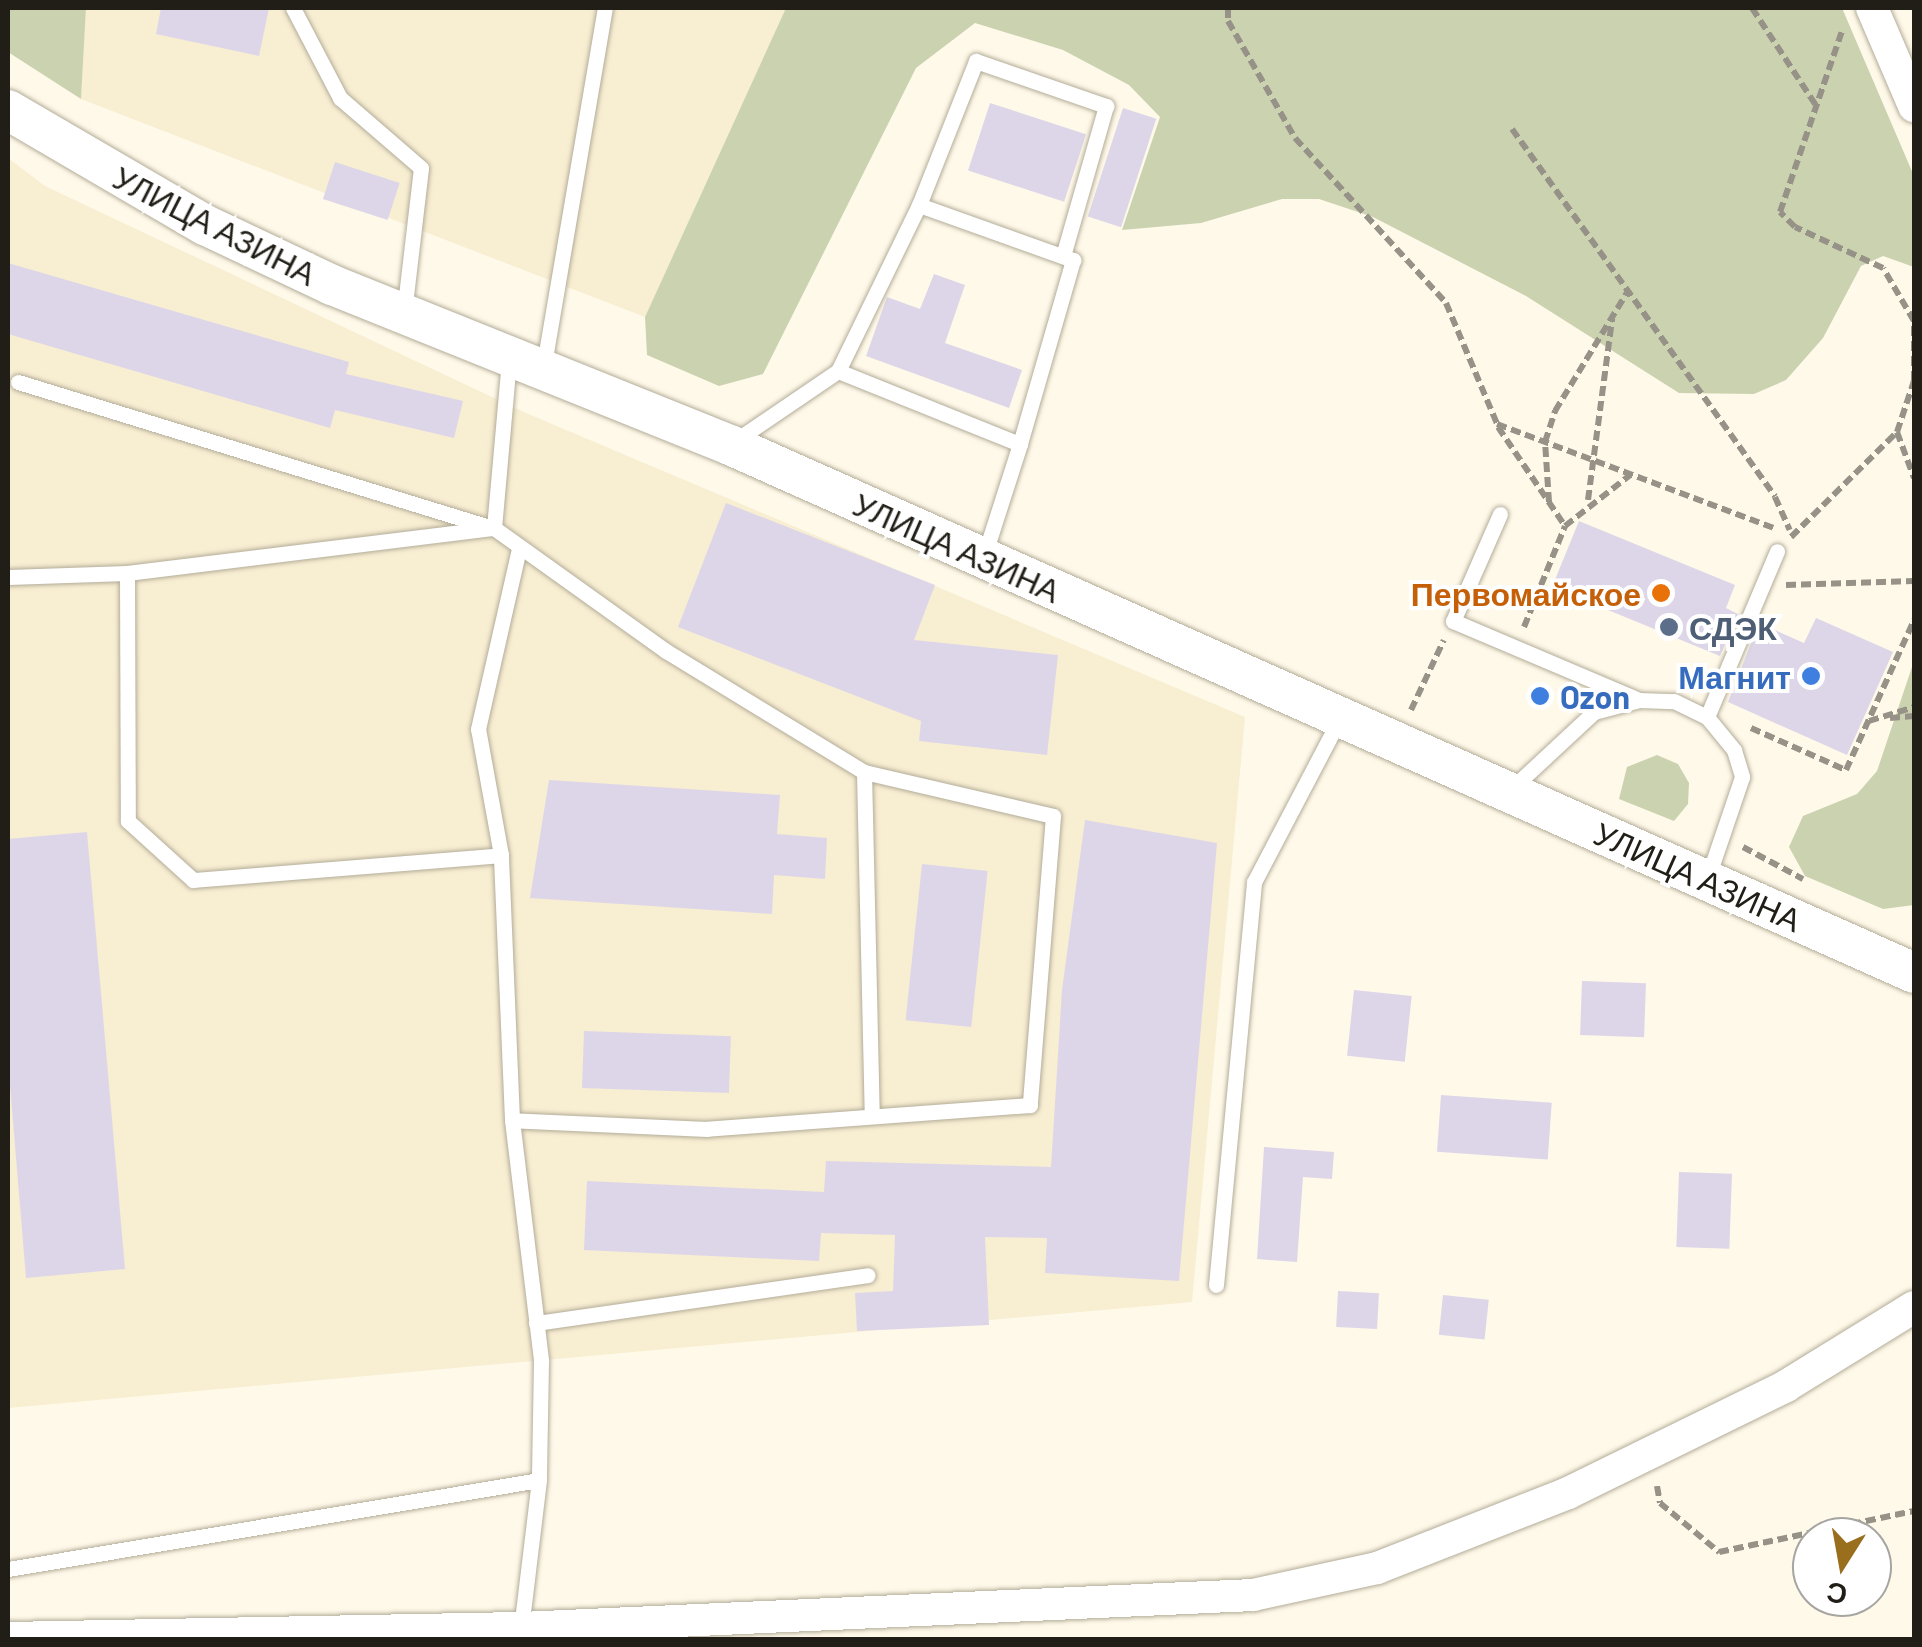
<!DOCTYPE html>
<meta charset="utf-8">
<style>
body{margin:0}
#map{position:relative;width:1922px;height:1647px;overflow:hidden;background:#fff9e9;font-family:Barlow,sans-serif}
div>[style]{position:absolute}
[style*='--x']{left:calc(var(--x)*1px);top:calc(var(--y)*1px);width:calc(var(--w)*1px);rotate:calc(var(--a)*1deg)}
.built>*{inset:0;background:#f8eed2}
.green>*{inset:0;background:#cbd2b0}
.building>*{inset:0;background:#ddd6e9;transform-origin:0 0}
.path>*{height:6px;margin-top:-3px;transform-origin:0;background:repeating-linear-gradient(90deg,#979287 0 10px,transparent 0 15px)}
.roads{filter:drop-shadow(0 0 2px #b3ac99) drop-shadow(0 0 2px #b3ac99)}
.service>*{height:15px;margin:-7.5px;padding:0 7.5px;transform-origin:7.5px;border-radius:7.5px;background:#fff}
.minor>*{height:32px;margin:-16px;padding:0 16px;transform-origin:16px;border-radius:16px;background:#fff}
.tertiary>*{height:40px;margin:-20px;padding:0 20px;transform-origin:20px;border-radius:20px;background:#fff}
.dots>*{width:28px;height:28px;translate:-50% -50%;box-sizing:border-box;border:5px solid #fff;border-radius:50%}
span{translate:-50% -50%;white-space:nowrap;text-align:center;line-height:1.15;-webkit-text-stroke:8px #fff;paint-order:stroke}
.street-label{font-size:32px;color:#211e17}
.food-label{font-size:32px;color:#c56008;font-weight:700}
.right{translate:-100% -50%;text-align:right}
.service-label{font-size:32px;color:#4e5e75;font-weight:700}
.left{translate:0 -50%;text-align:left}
.shop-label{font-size:32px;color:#366cbe;font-weight:700}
.frame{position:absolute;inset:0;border:10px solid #211e17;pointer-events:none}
.north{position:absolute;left:1792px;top:1517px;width:100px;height:100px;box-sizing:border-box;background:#fff;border:2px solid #a6a5a2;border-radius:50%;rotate:191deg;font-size:28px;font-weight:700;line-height:40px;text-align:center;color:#211e17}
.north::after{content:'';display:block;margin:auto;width:35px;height:45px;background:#996e1c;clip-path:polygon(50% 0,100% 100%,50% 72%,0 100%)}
</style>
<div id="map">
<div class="built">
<i style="clip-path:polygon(86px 8px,786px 8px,645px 317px,81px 99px)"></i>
<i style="clip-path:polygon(8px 158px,45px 186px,526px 413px,1245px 717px,1192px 1302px,8px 1408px)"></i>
</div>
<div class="green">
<i style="clip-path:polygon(8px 8px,86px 8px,81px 99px,8px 52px)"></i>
<i style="clip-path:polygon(786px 8px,1842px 8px,1914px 176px,1914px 267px,1883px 256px,1861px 266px,1823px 338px,1786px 380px,1754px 394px,1679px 393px,1526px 296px,1373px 217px,1319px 199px,1282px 199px,1201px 223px,1122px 230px,1160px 117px,1129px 85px,1063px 50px,975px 23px,916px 68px,763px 374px,719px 386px,647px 355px,645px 317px)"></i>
<i style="clip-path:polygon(1914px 661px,1914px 905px,1883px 909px,1805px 876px,1789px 847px,1803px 816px,1857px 794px,1877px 771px)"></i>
<i style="clip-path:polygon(1657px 755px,1678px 764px,1689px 783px,1688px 804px,1674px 821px,1619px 799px,1627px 767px)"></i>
</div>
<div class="building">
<i style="clip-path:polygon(161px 8px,269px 8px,259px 56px,156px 34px)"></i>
<i style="left:990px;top:103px;width:101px;height:71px;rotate:18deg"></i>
<i style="left:1123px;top:108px;width:35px;height:114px;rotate:18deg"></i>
<i style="left:335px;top:162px;width:68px;height:39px;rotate:18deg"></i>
<i style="clip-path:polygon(8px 263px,349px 362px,346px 374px,463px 401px,454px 438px,335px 410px,330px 428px,8px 334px)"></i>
<i style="clip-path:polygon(934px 274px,965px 285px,945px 343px,1022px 370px,1009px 408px,866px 356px,887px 297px,920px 309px)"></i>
<i style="clip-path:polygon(726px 503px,935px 585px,914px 640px,1058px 655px,1047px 755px,919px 741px,921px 721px,678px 627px)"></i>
<i style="clip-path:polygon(1579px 521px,1735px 585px,1726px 608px,1738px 614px,1720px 656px,1552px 587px)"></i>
<i style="clip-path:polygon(1816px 618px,1893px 652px,1847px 755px,1728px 702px,1759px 623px,1804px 643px)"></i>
<i style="clip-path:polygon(549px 780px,780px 795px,777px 834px,827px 838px,825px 879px,774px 875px,772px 914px,530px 898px)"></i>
<i style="clip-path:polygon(1085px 820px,1217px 843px,1179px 1281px,1045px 1273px,1047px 1238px,985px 1237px,989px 1325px,857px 1331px,855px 1293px,893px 1291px,895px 1235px,821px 1233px,819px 1261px,584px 1250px,587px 1181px,824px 1192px,826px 1161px,1051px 1167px,1062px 990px)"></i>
<i style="clip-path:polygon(87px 832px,125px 1269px,26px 1278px,8px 1061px,8px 839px)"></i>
<i style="left:922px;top:864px;width:66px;height:157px;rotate:6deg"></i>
<i style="left:1582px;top:981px;width:64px;height:54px;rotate:2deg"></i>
<i style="left:1354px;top:990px;width:58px;height:66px;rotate:6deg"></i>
<i style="left:584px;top:1031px;width:147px;height:57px;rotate:2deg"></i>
<i style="left:1441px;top:1095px;width:111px;height:57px;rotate:4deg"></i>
<i style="clip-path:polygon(1264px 1147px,1334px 1152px,1332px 1179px,1303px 1177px,1297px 1262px,1257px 1259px)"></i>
<i style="left:1679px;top:1172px;width:53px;height:75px;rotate:2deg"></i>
<i style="left:1338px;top:1291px;width:41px;height:36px;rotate:3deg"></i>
<i style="left:1443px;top:1295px;width:46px;height:40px;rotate:6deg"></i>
</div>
<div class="path">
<i style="--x:1228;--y:8;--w:13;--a:90"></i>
<i style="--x:1228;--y:21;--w:135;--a:60.2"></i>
<i style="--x:1295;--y:138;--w:224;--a:47.5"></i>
<i style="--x:1446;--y:303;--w:131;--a:67.1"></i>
<i style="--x:1497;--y:424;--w:295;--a:20.6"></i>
<i style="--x:1752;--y:8;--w:118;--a:56.7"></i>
<i style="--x:1512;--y:129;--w:452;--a:54.4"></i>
<i style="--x:1775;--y:497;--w:36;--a:66"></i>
<i style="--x:1498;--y:427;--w:120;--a:55.9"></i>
<i style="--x:1897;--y:432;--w:49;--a:69.7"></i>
<i style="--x:1588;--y:500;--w:183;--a:-82.4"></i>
<i style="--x:1549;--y:502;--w:60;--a:-93.8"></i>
<i style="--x:1545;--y:442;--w:33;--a:-72"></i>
<i style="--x:1555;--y:411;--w:140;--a:-58.7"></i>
<i style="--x:1791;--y:537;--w:149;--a:-44.7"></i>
<i style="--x:1897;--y:432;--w:54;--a:-71.6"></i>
<i style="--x:1914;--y:381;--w:60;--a:-90"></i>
<i style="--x:1914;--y:321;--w:61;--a:-120.3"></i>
<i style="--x:1883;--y:268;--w:97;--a:-155"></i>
<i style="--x:1795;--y:227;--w:21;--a:-135"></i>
<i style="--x:1780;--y:212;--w:194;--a:-71.1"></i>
<i style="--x:1786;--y:585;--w:128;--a:-1.8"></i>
<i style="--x:1524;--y:627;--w:109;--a:-67.9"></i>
<i style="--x:1565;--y:526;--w:83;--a:-38.1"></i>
<i style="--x:1411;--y:710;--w:77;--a:-64.8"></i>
<i style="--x:1890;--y:718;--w:24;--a:-5"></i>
<i style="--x:1869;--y:721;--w:47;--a:-17.3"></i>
<i style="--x:1751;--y:728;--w:104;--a:23.9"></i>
<i style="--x:1846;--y:770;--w:165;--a:-65.6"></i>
<i style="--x:1743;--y:847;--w:68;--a:28.1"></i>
<i style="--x:1657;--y:1486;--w:17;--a:80"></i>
<i style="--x:1660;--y:1503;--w:77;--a:39.7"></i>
<i style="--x:1719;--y:1552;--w:199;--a:-11.9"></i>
</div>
<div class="roads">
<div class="service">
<i style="--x:293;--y:8;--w:102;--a:62.4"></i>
<i style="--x:340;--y:98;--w:107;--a:40.8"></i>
<i style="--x:421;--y:168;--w:145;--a:96.7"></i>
<i style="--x:919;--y:205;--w:155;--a:-68.4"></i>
<i style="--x:976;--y:61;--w:138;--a:19.1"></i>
<i style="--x:1106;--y:106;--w:156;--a:106"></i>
<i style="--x:543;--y:370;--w:367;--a:-80.3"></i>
<i style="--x:838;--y:371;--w:185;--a:-64"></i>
<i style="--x:919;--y:205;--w:164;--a:19.7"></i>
<i style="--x:1073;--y:260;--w:191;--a:106.1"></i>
<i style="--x:18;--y:382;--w:498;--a:17.1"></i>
<i style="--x:494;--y:528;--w:211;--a:35.6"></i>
<i style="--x:666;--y:651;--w:232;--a:31.4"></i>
<i style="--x:864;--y:772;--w:194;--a:13.1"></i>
<i style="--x:1053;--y:816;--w:290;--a:94.6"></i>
<i style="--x:1030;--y:1105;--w:324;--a:175.8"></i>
<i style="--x:707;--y:1129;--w:195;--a:-177.4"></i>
<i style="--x:512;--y:1120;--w:243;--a:83.1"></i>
<i style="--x:541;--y:1361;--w:119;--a:91"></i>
<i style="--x:539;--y:1480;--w:149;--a:96.9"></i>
<i style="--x:732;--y:443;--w:128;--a:-34.2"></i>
<i style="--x:838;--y:371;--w:196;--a:21.9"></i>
<i style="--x:1020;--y:444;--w:118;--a:107.8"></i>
<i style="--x:1500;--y:514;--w:117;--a:113.7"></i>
<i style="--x:1453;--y:621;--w:202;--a:23"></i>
<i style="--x:127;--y:573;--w:248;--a:89.8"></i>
<i style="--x:128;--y:821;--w:88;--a:42.2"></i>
<i style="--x:193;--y:880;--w:309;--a:-4.6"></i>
<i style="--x:8;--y:577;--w:119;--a:-1.9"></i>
<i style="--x:127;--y:573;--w:370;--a:-7"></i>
<i style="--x:494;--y:528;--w:168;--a:-84.9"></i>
<i style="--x:1707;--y:717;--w:180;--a:-67.1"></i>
<i style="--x:864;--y:772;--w:340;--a:88.7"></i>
<i style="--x:1509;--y:791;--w:116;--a:-42.9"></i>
<i style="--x:1594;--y:712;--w:47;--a:-14.9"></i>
<i style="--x:1639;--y:700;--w:35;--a:2"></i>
<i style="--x:1674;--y:701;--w:37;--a:26"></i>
<i style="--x:1707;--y:717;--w:43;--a:50.7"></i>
<i style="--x:1734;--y:750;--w:28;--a:73"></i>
<i style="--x:1742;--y:777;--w:109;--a:108.8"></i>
<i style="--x:512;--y:1120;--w:265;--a:-92.4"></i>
<i style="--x:501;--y:855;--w:128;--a:-100.3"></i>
<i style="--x:478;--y:729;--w:185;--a:-77.2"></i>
<i style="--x:1216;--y:1285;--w:405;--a:-84.6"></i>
<i style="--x:1254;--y:882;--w:183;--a:-62.3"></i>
<i style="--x:536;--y:1323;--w:335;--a:-8.2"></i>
<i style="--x:8;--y:1569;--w:538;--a:-9.51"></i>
</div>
<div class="minor">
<i style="--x:1872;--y:8;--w:107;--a:66.8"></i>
<i style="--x:8;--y:1638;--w:513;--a:-1.12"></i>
<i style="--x:521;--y:1628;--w:733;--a:-2.58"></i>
<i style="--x:1253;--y:1595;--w:127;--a:-12.3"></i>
<i style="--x:1377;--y:1568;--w:205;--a:-21.4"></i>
<i style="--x:1568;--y:1493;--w:243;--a:-26.1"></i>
<i style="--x:1786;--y:1386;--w:150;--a:-31.7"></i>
</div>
<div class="tertiary">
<i style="--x:8;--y:110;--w:228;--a:30.3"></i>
<i style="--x:205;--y:225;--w:140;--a:25.3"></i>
<i style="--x:332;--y:285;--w:429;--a:21.9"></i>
<i style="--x:730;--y:445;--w:1296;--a:24.03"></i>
</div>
</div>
<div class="dots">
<i style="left:1661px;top:593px;background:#e8710a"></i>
<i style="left:1669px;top:627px;background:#5c6f8a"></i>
<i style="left:1811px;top:676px;background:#3f7fe0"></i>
<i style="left:1540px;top:696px;background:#3f7fe0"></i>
</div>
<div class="street-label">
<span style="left:215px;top:225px;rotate:27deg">УЛИЦА АЗИНА</span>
<span style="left:957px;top:547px;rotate:24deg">УЛИЦА АЗИНА</span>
<span style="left:1698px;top:876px;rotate:24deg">УЛИЦА АЗИНА</span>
</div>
<div class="food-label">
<span class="right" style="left:1641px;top:593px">Первомайское</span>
</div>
<div class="service-label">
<span class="left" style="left:1689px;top:627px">СДЭК</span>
</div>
<div class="shop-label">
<span class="right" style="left:1791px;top:676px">Магнит</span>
<span class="left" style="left:1560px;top:696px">Ozon</span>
</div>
<div class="frame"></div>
<div class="north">С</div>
</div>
